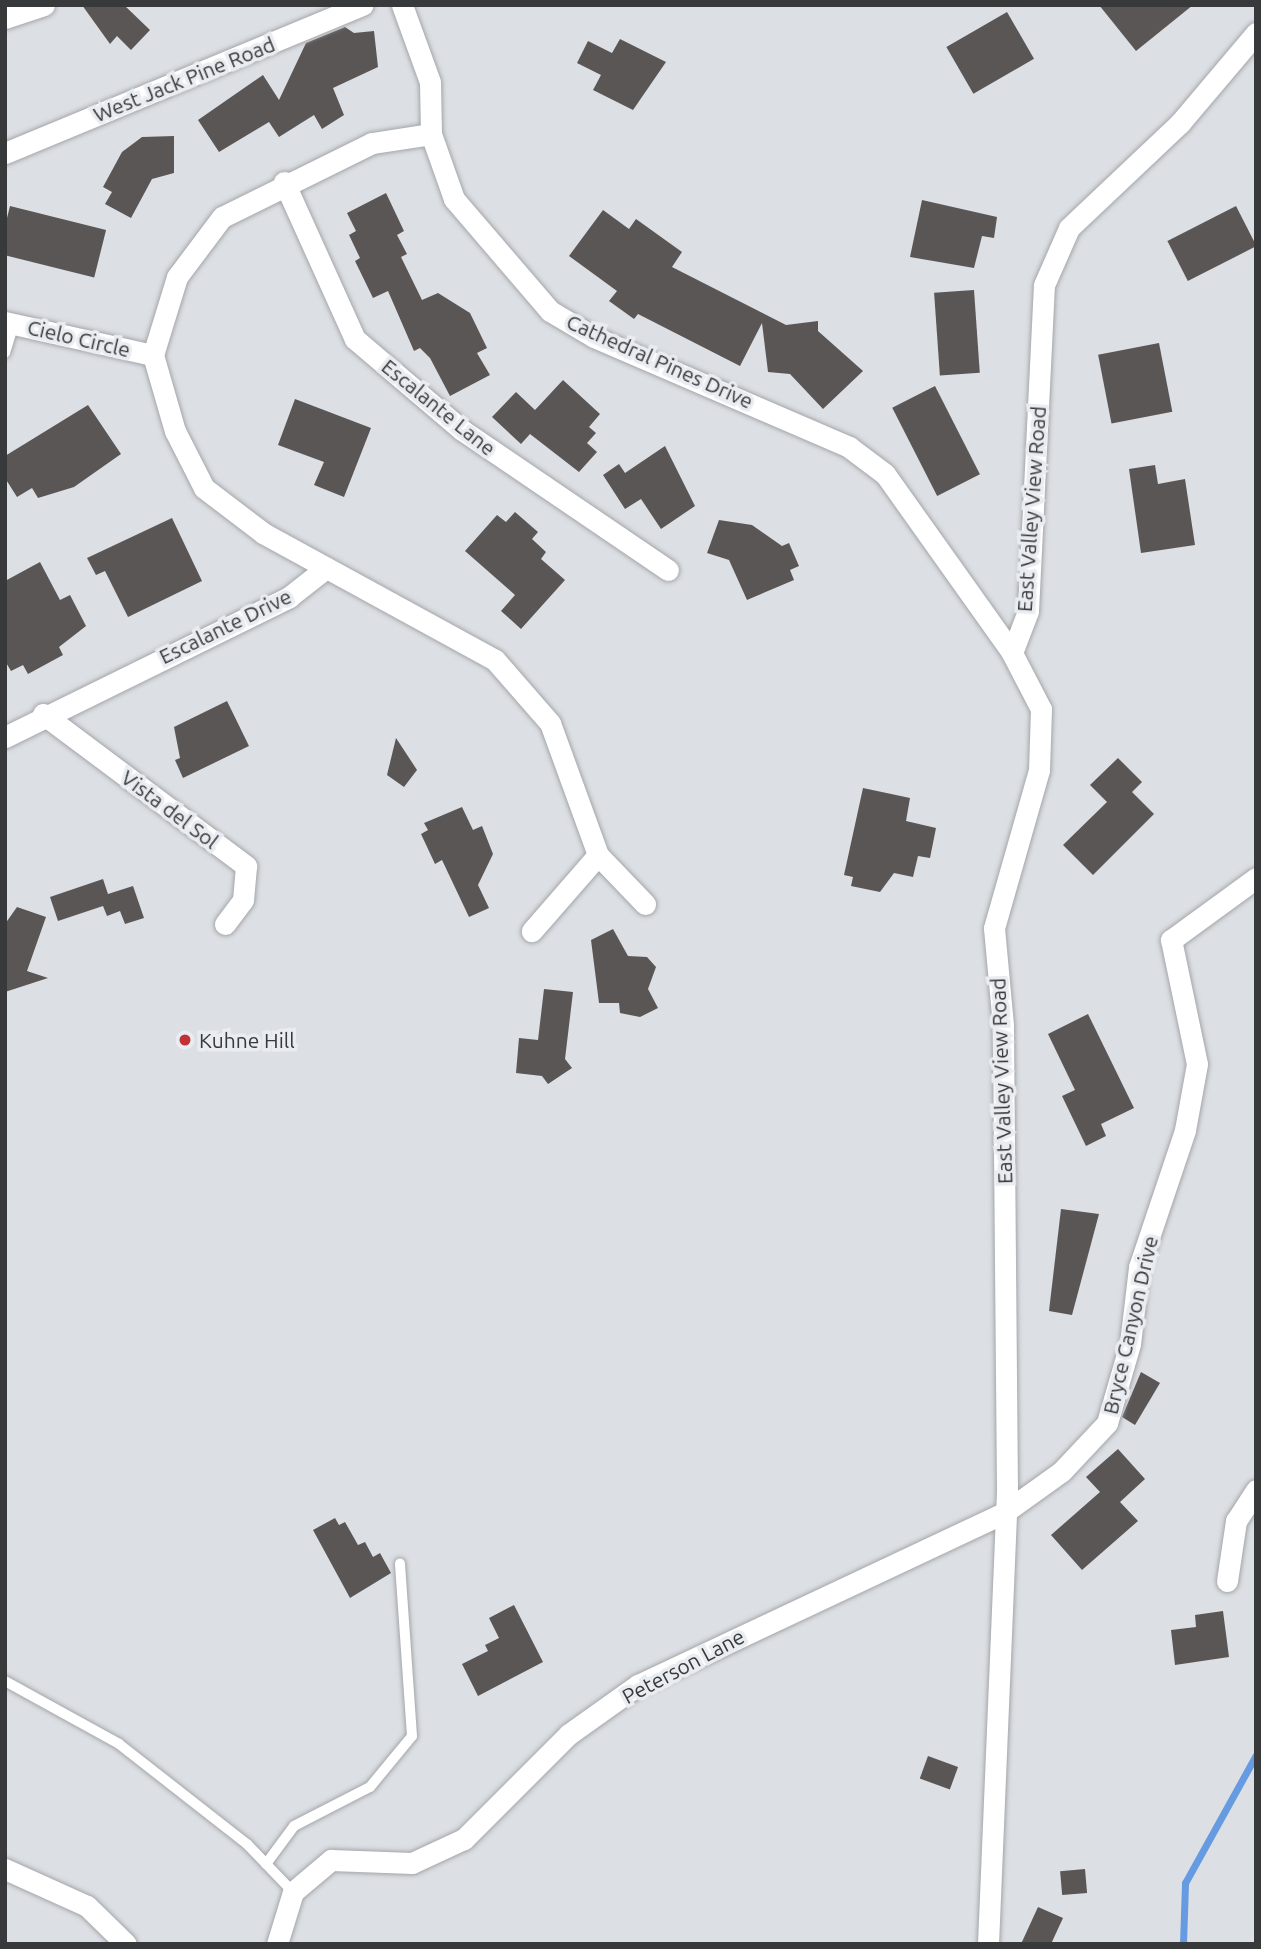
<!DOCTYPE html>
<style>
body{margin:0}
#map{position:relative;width:1261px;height:1949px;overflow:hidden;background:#dcdfe3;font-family:Ubuntu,sans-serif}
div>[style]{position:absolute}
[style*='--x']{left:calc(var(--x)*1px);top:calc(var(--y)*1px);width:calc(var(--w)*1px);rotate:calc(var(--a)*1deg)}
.stream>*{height:7px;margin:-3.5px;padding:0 3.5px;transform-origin:3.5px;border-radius:3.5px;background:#669be2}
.building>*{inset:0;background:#5b5656;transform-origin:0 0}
.roads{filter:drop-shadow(0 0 2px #a3a6aa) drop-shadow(0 0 2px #a3a6aa)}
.lane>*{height:10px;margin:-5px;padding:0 5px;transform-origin:5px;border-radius:5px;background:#fff}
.street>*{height:21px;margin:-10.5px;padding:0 10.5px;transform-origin:10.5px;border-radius:10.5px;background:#fff}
.dots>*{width:19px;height:19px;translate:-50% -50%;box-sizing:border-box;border:4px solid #e9ecf1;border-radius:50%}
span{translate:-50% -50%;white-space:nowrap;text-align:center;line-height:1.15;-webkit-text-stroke:7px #e9ecf1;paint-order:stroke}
.street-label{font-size:21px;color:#37393a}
.poi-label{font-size:21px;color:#37393a}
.left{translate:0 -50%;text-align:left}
.frame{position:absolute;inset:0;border:7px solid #37393a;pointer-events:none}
</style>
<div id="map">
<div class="stream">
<i style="--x:1183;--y:1944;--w:61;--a:-88.1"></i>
<i style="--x:1185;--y:1883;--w:146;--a:-61"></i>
</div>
<div class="building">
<i style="clip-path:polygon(82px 5px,124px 5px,150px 30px,131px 50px,117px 36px,110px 44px)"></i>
<i style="clip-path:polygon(1099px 5px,1193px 5px,1136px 51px)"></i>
<i style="left:1007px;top:12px;width:54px;height:70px;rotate:60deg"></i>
<i style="clip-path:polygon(345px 27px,354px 33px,374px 31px,378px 67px,333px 88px,344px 115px,322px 129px,314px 115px,279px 137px,269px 122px,219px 152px,198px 120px,263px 75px,279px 100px,306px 43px)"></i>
<i style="clip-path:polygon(620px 39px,666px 62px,633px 110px,593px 90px,601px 75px,577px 63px,588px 41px,612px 53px)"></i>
<i style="clip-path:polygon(174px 136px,174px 173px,152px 179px,131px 218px,105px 204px,112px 192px,103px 187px,122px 152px,142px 137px)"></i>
<i style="clip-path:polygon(386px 193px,404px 231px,397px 235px,407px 254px,401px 257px,422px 300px,438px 293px,470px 313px,487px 348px,477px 353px,490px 375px,450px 396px,430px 358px,420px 348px,414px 351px,388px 291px,373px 298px,355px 261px,360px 258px,349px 235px,356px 231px,347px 213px)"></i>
<i style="clip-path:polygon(922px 200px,997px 217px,994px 238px,982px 236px,974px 268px,910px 257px)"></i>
<i style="left:10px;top:206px;width:99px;height:49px;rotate:14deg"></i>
<i style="left:1236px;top:206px;width:45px;height:77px;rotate:63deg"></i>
<i style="clip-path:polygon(603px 210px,629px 229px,636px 219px,682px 252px,672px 267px,786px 325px,818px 321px,818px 331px,863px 371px,823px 409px,790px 374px,768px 372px,762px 323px,740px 366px,638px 314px,634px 319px,609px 301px,617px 291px,569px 256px)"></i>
<i style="left:974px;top:290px;width:83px;height:40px;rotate:86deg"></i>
<i style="left:1159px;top:343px;width:70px;height:62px;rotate:79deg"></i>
<i style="clip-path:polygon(563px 380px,600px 414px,589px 427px,596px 433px,587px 443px,597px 452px,579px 472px,530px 434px,521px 444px,492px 417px,516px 392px,535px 410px)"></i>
<i style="left:935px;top:386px;width:99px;height:48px;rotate:63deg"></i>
<i style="clip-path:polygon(295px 399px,371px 428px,344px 497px,314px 485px,324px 462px,278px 445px)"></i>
<i style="clip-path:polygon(88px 405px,121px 454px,74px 487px,38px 498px,32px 488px,17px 497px,5px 478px,5px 456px)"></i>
<i style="clip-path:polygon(665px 446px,695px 506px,661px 529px,641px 499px,625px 509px,603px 475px,619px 464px,625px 473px)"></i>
<i style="clip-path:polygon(1155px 465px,1158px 484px,1185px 479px,1195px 545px,1141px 553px,1129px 469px)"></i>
<i style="clip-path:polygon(515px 512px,538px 532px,532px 539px,546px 552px,541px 559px,565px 580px,521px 629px,501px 611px,515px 595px,465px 551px,497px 515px,506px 522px)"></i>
<i style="clip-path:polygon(172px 518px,202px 581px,128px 617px,105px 571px,96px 575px,87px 558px)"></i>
<i style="clip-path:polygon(719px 520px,752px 525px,782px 546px,789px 543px,799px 566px,790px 570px,794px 580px,747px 600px,729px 560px,707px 553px)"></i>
<i style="clip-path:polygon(40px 562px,60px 600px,70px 595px,86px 626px,59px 647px,63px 655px,28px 674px,23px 665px,11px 671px,5px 661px,5px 581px)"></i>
<i style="clip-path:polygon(227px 701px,249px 746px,183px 778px,175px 760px,180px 758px,174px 727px)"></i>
<i style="clip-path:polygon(396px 738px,417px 770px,404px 787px,387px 775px)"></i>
<i style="clip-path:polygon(1118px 758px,1142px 782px,1132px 792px,1154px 814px,1093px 875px,1063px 845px,1107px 802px,1090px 785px)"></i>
<i style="clip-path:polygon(863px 788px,910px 798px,906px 821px,936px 828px,930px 858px,918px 856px,913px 877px,894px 873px,880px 892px,851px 886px,853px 877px,844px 875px)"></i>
<i style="clip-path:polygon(462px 807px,473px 830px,482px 826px,493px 854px,478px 885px,489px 908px,469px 917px,442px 860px,435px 864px,421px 834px,428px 830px,424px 823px)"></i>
<i style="clip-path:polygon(103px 879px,108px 894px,133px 886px,144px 918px,125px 924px,120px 911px,107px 916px,103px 906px,58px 921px,50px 897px)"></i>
<i style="clip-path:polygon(17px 907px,46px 917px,27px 971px,48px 978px,5px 992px,5px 924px)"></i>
<i style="clip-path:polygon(613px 929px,628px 956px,647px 957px,656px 967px,648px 989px,658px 1008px,640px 1017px,620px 1013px,619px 1003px,599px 1003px,591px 940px)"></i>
<i style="clip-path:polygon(544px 989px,573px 992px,565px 1059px,572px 1068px,548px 1084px,542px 1076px,516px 1073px,519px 1038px,538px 1040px)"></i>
<i style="clip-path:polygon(1088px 1014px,1134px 1108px,1101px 1124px,1106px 1136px,1086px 1146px,1062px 1096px,1075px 1090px,1048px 1034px)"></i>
<i style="clip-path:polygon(1061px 1209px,1099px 1214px,1072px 1315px,1049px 1311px)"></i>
<i style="clip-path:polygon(1141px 1372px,1160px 1383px,1135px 1425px,1122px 1417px)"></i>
<i style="clip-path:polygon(1118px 1449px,1145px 1479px,1120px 1502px,1138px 1521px,1082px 1570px,1051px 1535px,1100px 1492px,1086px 1477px)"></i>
<i style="clip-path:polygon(335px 1518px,339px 1525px,345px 1522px,358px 1545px,365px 1542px,373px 1557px,380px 1553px,391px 1573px,350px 1598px,313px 1530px)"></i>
<i style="clip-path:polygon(514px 1605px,543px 1662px,478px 1696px,462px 1664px,488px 1651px,485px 1645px,499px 1638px,489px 1618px)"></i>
<i style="clip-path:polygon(1223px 1611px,1229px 1657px,1175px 1665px,1171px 1630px,1196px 1627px,1195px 1615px)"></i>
<i style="left:928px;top:1756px;width:32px;height:24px;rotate:20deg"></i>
<i style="left:1085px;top:1869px;width:24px;height:25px;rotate:85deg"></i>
<i style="clip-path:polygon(1038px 1907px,1063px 1918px,1051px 1944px,1021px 1944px)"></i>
</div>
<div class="roads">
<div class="lane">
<i style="--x:5;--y:353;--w:30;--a:-73"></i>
<i style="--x:5;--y:1681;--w:130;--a:28.9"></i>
<i style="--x:119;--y:1744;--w:162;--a:38"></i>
<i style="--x:247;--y:1844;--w:66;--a:46.2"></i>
<i style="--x:266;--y:1864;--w:47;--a:-53.6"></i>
<i style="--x:294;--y:1826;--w:85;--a:-27.2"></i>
<i style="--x:370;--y:1787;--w:66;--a:-50.5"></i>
<i style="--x:412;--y:1736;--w:173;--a:-94"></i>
</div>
<div class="street">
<i style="--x:402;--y:5;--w:82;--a:70"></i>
<i style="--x:430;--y:82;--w:52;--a:88.9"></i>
<i style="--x:431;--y:134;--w:69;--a:70.5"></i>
<i style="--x:454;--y:199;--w:148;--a:49.4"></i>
<i style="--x:550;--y:311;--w:51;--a:30.6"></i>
<i style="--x:594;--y:337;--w:278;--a:23.3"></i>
<i style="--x:849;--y:447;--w:45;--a:36.9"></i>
<i style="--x:885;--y:474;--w:219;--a:54.6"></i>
<i style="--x:5;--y:18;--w:41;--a:-18.4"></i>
<i style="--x:431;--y:134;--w:60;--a:171.3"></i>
<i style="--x:372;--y:143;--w:167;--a:153.7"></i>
<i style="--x:222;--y:217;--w:75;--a:126.9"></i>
<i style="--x:177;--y:277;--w:82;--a:107.1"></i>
<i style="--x:153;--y:355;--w:79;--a:73.9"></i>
<i style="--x:175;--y:431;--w:64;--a:63"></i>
<i style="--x:204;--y:488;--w:74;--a:37.3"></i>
<i style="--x:263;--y:533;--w:264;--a:28.7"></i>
<i style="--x:495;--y:660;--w:84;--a:48.9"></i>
<i style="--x:550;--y:723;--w:140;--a:70"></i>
<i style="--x:598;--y:855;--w:101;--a:131"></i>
<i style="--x:5;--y:153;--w:387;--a:-22.5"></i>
<i style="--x:284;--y:182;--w:172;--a:65.7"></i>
<i style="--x:355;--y:339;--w:140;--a:40.4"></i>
<i style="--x:462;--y:430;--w:249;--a:34.2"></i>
<i style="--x:5;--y:322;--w:152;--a:12.6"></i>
<i style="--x:43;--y:714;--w:254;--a:36.8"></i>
<i style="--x:246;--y:866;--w:34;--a:95"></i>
<i style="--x:243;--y:900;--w:30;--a:127"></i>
<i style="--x:5;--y:737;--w:317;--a:-26.2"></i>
<i style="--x:289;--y:597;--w:47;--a:-38.1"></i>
<i style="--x:598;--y:855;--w:68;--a:46.2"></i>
<i style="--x:1227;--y:1581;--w:61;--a:-81.5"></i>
<i style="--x:1236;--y:1521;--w:37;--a:-57"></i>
<i style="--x:5;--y:1869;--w:90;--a:24.3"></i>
<i style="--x:87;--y:1906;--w:54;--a:44.3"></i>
<i style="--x:277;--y:1944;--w:54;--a:-72.9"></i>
<i style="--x:293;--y:1892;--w:50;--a:-40.1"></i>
<i style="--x:331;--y:1860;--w:81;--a:2.1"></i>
<i style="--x:412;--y:1863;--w:57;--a:-24.8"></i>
<i style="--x:464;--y:1839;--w:148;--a:-45"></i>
<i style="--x:569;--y:1734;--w:85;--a:-35.4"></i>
<i style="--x:638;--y:1685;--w:406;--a:-25.2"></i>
<i style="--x:1005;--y:1512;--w:70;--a:-35.7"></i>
<i style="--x:1062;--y:1471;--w:66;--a:-46.8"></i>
<i style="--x:1107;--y:1423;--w:82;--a:-73.8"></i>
<i style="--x:1130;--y:1344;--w:78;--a:-83.3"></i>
<i style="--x:1139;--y:1267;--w:145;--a:-71.4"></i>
<i style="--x:1185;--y:1130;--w:67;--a:-79.7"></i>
<i style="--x:1197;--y:1064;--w:127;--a:-101.8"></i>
<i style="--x:1171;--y:940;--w:105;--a:-36.1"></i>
<i style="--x:988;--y:1944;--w:453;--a:-87.6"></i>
<i style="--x:1007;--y:1491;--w:466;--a:-90.5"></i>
<i style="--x:1003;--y:1025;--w:97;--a:-95.3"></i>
<i style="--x:994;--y:928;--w:164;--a:-74.1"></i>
<i style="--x:1039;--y:770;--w:61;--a:-88.1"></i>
<i style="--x:1041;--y:709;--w:63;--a:-117.4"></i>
<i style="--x:1012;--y:653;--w:45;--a:-69.1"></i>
<i style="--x:1028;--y:611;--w:326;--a:-87.2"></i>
<i style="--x:1044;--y:285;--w:62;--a:-66.3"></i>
<i style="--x:1069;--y:228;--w:153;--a:-43.4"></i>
<i style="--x:1180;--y:123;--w:118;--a:-49.8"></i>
</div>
</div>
<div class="dots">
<i style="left:185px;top:1040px;background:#c13238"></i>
</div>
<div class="street-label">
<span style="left:184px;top:79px;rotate:-22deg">West Jack Pine Road</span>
<span style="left:79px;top:338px;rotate:13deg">Cielo Circle</span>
<span style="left:660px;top:361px;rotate:24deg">Cathedral Pines Drive</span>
<span style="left:439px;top:407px;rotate:39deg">Escalante Lane</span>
<span style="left:1031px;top:509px;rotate:-86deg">East Valley View Road</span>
<span style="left:225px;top:626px;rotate:-26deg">Escalante Drive</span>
<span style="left:170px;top:809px;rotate:37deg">Vista del Sol</span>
<span style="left:1001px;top:1081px;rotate:-92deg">East Valley View Road</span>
<span style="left:1130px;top:1325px;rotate:-77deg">Bryce Canyon Drive</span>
<span style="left:683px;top:1666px;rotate:-28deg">Peterson Lane</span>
</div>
<div class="poi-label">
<span class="left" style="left:199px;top:1040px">Kuhne Hill</span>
</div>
<div class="frame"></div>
</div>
